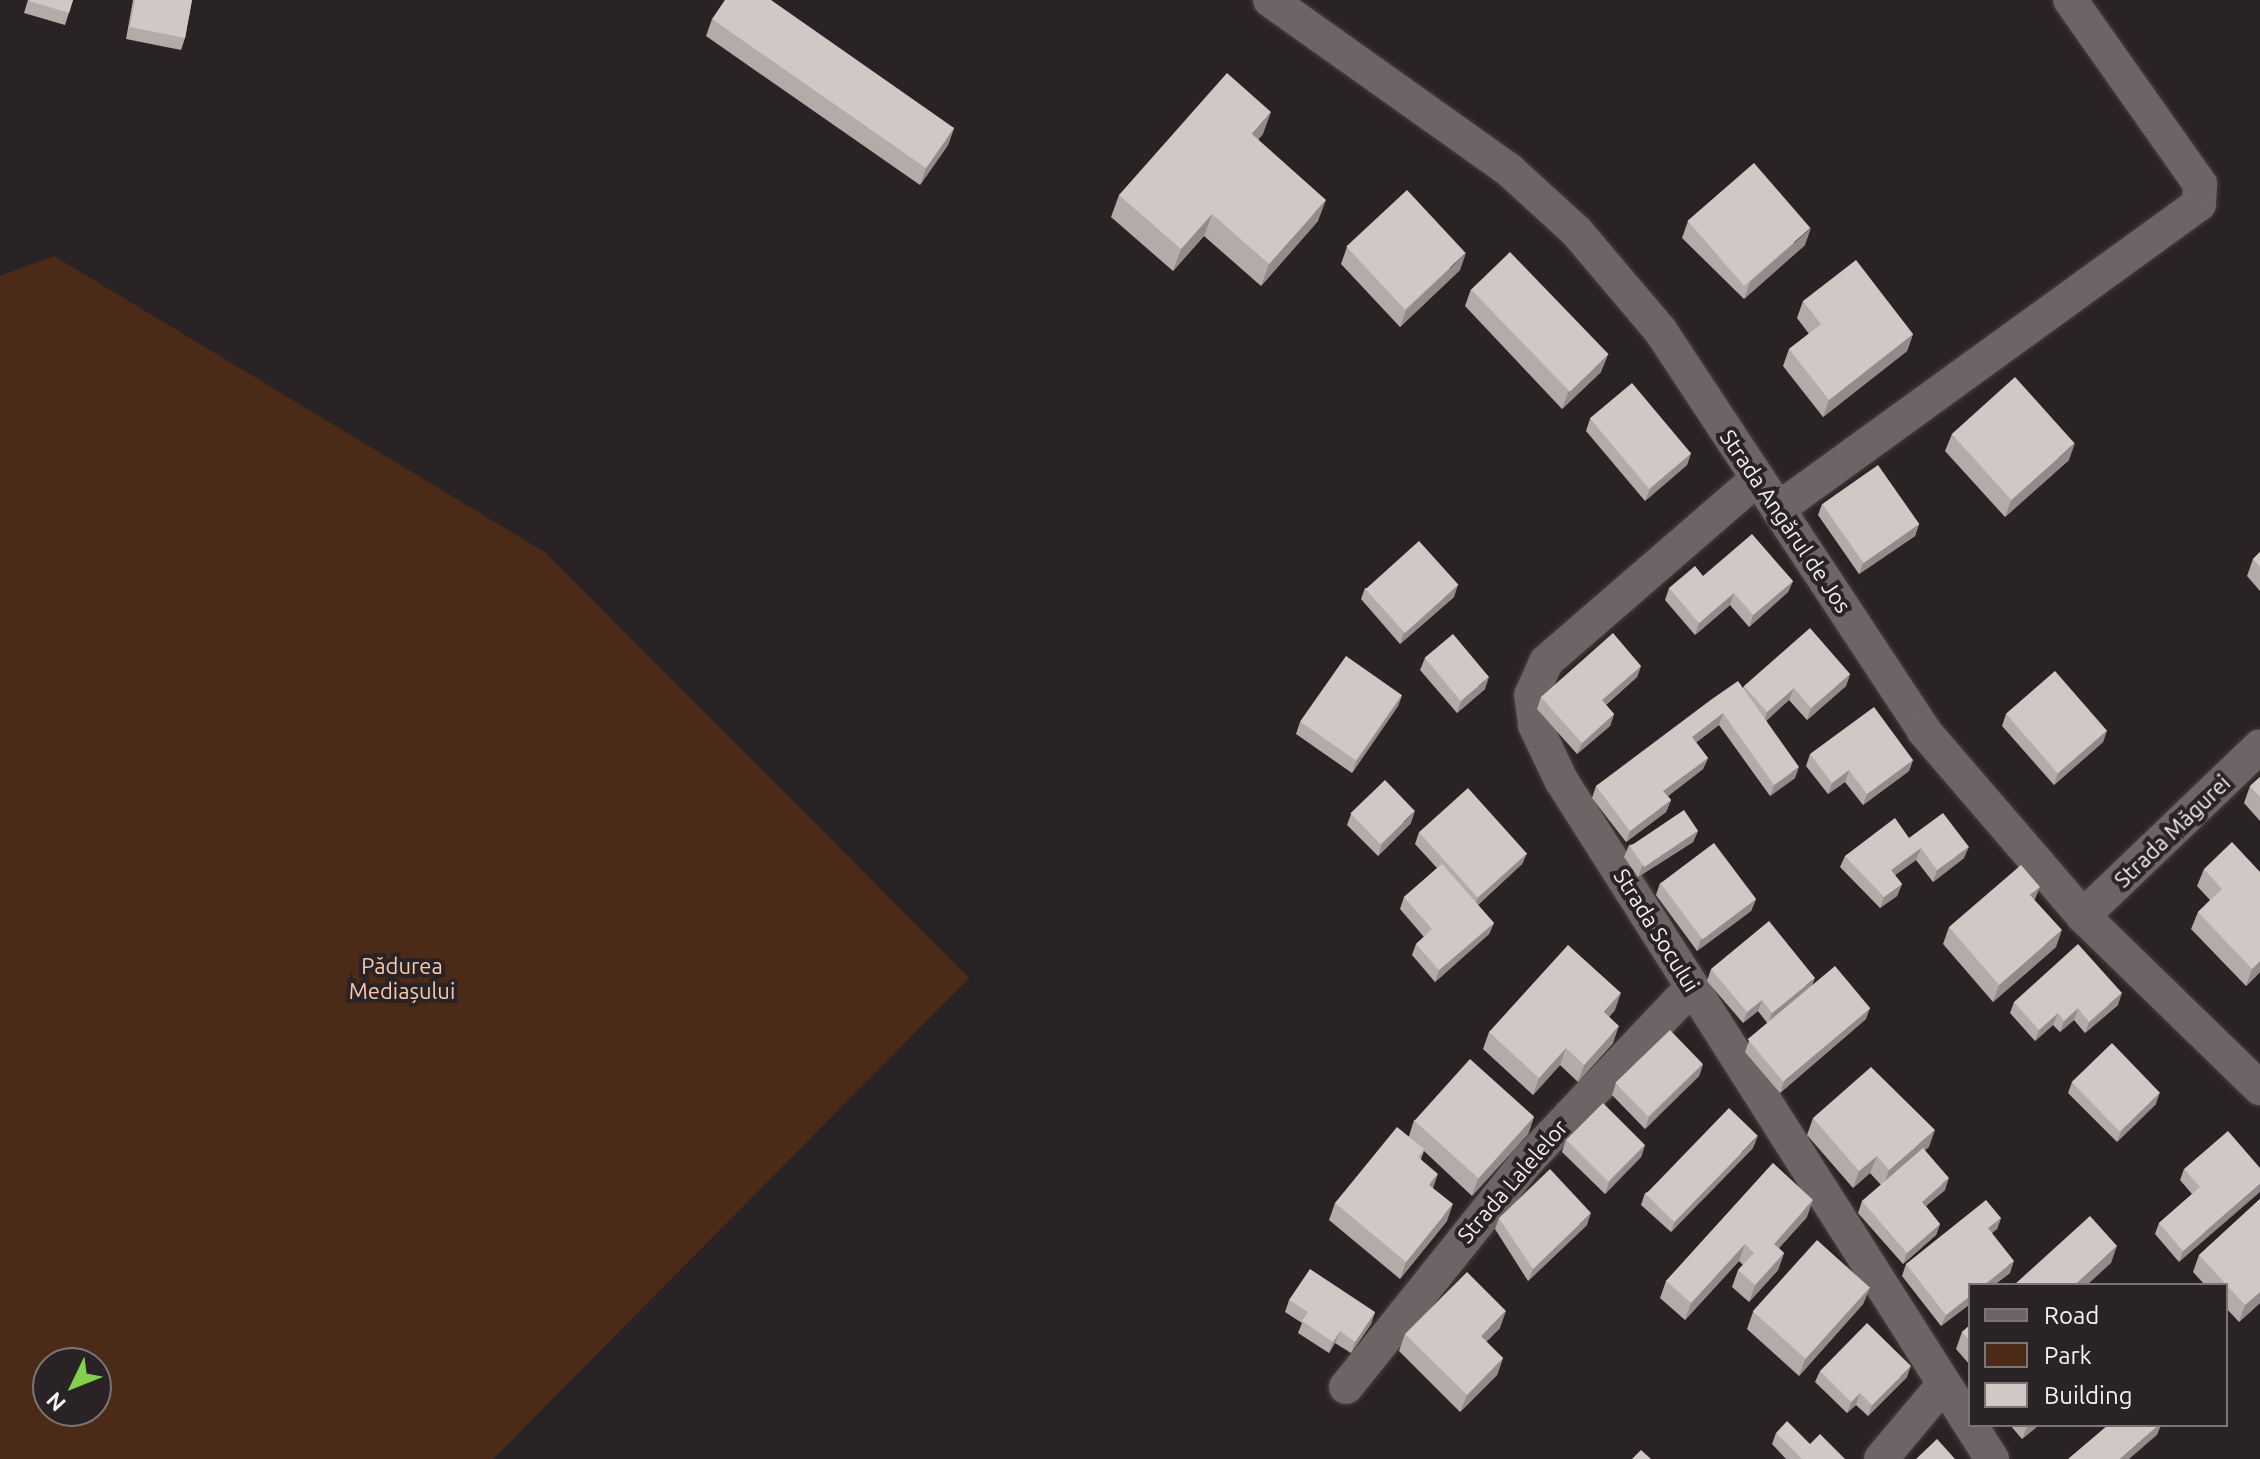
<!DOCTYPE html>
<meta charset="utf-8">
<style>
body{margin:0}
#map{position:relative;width:2260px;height:1459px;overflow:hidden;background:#2a2325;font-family:Ubuntu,sans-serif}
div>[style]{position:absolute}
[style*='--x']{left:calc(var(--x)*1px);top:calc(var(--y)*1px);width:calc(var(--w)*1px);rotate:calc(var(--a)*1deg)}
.green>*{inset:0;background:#4b2b17}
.roads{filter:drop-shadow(0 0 2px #443e40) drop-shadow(0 0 2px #443e40)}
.street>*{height:34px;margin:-17px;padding:0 17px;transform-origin:17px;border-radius:17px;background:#6d6466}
.wall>*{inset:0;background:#b4aba9}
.shaded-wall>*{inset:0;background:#928b8a}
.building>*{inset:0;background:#d1c7c5;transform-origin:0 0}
span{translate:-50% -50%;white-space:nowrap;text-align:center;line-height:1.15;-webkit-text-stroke:8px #2a2325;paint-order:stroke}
.street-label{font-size:22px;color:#f5f0f1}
.park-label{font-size:22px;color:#f7c8ab}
.legend{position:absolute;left:1968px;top:1283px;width:260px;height:144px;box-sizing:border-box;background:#2a2325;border:2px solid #7b7577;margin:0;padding:10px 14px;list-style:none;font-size:24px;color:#f5f0f1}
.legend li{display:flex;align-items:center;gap:16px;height:40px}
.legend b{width:40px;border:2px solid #7b7577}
.north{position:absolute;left:32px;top:1347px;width:80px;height:80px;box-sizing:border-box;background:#2a2325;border:2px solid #7b7577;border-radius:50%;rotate:227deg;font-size:22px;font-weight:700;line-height:32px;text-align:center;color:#f5f0f1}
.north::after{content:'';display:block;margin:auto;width:28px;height:36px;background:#83d04e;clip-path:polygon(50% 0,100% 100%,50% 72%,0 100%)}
</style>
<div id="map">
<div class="green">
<i style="clip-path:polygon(evenodd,54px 256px,546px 553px,969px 978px,493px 1459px,0 1459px,0 276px,54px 256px,48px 1363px,96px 1363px,96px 1411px,48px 1411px,48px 1363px)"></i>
</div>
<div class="roads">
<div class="street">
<i style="--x:1270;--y:0;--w:292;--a:35.4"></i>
<i style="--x:1508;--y:169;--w:92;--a:42.4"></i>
<i style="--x:1576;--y:231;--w:130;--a:49.7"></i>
<i style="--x:1660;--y:330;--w:480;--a:56.6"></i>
<i style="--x:1924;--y:731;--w:244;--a:49.3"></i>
<i style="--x:2083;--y:916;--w:247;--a:44.2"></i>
<i style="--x:1757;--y:479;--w:279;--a:139.1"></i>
<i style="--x:1546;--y:662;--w:36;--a:114"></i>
<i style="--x:1531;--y:695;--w:30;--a:82"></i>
<i style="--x:1535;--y:725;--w:61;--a:64.7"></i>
<i style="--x:1561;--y:780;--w:804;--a:57.59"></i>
<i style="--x:1778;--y:509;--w:520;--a:-35.92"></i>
<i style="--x:2199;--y:204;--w:20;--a:-87"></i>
<i style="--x:2200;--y:184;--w:225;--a:-125.2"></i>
<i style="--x:2083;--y:916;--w:245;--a:-43.8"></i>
<i style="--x:1346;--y:1387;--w:291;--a:-51.3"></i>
<i style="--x:1528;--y:1160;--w:238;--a:-46.5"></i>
<i style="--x:1881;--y:1459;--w:98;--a:-50"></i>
</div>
</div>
<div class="wall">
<i style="clip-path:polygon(28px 0,73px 0,65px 25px,24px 13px)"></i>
<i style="clip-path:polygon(133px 0,192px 0,185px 38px,181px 50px,126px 39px)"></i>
<i style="clip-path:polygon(712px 19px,954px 128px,948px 145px,920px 185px,706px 36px)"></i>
<i style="clip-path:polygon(1263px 134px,1258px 139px,1318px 221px,1261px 286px,1204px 236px,1173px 271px,1111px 217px,1119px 195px)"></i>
<i style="clip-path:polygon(1688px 221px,1805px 245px,1744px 299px,1682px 238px)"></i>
<i style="clip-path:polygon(1347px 247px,1460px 270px,1400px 327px,1341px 264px)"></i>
<i style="clip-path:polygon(1471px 289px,1601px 372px,1562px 409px,1465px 306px)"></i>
<i style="clip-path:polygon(1803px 301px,1913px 334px,1907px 351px,1823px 417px,1783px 366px,1789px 349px,1809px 334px,1797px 318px)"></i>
<i style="clip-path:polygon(1590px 419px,1691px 453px,1687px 465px,1645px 501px,1586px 431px)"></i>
<i style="clip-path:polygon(1952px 434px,2069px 460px,2005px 517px,1945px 451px)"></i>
<i style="clip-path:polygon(1822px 504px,1919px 524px,1915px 536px,1859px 574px,1818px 515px)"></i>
<i style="clip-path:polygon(2260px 552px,2260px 591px,2247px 576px,2253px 559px)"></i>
<i style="clip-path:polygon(1703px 576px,1793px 581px,1788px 592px,1749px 627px,1730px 605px,1695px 635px,1665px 600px,1669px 588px)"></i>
<i style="clip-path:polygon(1365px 588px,1454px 597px,1400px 644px,1361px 599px)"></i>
<i style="clip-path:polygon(1425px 658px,1485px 689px,1457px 713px,1420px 670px)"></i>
<i style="clip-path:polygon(1641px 666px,1637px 677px,1606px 705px,1614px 714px,1610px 726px,1577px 754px,1537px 709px,1541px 697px)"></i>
<i style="clip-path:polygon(1850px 674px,1846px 686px,1807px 720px,1789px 700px,1766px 720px,1795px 778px,1770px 796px,1719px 725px,1696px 742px,1708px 758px,1703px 769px,1668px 796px,1671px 800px,1666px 812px,1626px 842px,1592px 798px,1596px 786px,1743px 688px,1744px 686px)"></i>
<i style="clip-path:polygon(1402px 695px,1398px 706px,1352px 773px,1296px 734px,1300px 722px)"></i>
<i style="clip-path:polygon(2006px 714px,2107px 730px,2103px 742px,2054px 785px,2002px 726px)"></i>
<i style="clip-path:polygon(1810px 754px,1913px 760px,1909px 771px,1863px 805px,1845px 782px,1828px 794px,1806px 766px)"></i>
<i style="clip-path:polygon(2260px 777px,2260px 821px,2244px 803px,2250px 786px)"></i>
<i style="clip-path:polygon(1351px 814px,1411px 823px,1378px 856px,1347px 825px)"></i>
<i style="clip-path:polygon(1698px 831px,1693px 842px,1638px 877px,1624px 857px,1629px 845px)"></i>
<i style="clip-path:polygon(1419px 832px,1527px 853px,1522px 864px,1478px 905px,1494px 923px,1489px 934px,1435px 982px,1412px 955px,1416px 944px,1424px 937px,1400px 909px,1404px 897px,1437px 868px,1415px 844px)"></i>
<i style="clip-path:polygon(1909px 838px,1964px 858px,1933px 882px,1916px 860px,1895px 875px,1902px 884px,1897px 896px,1880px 908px,1840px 867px,1845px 856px)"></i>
<i style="clip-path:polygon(2204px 869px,2260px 872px,2260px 972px,2246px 986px,2191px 929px,2198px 912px,2210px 900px,2197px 886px)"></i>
<i style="clip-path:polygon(1660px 883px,1756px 899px,1751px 911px,1697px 951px,1656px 895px)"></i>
<i style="clip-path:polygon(1949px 927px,2056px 947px,1993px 1002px,1943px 944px)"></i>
<i style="clip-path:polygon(1711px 969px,1812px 987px,1866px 1019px,1780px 1093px,1745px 1052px,1749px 1041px,1768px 1024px,1758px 1011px,1743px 1023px,1707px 981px)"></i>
<i style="clip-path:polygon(2014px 1002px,2118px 1005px,2085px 1033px,2074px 1020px,2060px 1032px,2053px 1025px,2035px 1041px,2010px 1013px)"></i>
<i style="clip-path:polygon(1615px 1010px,1609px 1017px,1613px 1043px,1578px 1082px,1560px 1065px,1533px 1095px,1483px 1049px,1489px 1032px)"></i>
<i style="clip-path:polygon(1703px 1064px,1699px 1076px,1645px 1129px,1612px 1095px,1616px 1083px)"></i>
<i style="clip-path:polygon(2072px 1082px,2156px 1104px,2117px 1142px,2068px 1093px)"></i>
<i style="clip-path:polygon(1534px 1117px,1528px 1134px,1472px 1196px,1424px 1151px,1421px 1159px,1447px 1221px,1400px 1279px,1329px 1220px,1335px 1203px,1409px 1136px,1414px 1120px)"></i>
<i style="clip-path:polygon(1813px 1118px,1929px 1147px,1924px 1150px,1945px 1190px,1926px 1206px,1940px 1224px,1936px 1235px,1903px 1264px,1858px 1213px,1862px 1201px,1881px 1185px,1870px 1173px,1853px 1188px,1807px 1135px)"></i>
<i style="clip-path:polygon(1566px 1140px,1645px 1145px,1641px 1157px,1605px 1194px,1562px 1152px)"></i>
<i style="clip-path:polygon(1753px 1148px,1671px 1232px,1641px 1205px,1645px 1193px)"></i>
<i style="clip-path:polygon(1773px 1163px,1807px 1217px,1779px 1248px,1784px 1253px,1778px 1270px,1749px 1302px,1732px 1287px,1738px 1270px,1743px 1265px,1739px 1261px,1685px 1320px,1660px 1298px,1666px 1281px)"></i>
<i style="clip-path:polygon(2260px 1168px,2179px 1262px,2155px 1234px,2159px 1223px,2192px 1194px,2180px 1180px,2184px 1169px)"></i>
<i style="clip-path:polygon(2260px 1199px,2260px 1303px,2239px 1322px,2226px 1308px,2226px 1285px,2205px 1285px,2193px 1272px,2199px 1255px)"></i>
<i style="clip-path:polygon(1499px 1218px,1587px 1225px,1528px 1281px,1495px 1229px)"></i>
<i style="clip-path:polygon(2001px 1218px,1997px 1229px,1992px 1233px,2010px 1273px,1994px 1285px,1970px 1285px,1970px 1304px,1941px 1326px,1902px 1276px,1906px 1264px)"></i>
<i style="clip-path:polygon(1870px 1287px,1863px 1304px,1799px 1376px,1747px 1329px,1753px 1312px)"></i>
<i style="clip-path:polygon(1289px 1300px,1375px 1312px,1371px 1324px,1351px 1353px,1335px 1343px,1329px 1353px,1298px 1333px,1302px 1323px,1285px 1312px)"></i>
<i style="clip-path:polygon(1970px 1325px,1970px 1365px,1956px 1349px,1962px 1332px)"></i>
<i style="clip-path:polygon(1500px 1328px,1486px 1342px,1503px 1358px,1497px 1375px,1460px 1412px,1399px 1351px,1405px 1334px)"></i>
<i style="clip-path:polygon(1820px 1371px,1907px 1377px,1868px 1416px,1856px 1405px,1847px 1413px,1815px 1382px)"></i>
<i style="clip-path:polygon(2010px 1425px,2039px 1425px,2022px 1439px)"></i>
<i style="clip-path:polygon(1776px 1433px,1845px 1459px,1786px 1459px,1772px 1444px)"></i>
</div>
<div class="shaded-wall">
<i style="clip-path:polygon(1271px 112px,1263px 134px,1244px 156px,1252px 134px)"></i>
<i style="clip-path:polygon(954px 128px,948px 145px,920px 185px,926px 168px)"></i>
<i style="clip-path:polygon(1326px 200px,1318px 221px,1261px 286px,1269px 264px)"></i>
<i style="clip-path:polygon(1212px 214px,1204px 236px,1173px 271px,1181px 249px)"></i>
<i style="clip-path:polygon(1811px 228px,1805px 245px,1744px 299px,1750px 282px)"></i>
<i style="clip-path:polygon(1466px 253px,1460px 270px,1400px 327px,1406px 310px)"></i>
<i style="clip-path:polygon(1913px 334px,1907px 351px,1823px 417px,1829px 400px)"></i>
<i style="clip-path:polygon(1608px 355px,1601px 372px,1562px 409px,1568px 392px)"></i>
<i style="clip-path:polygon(2075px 443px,2069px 460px,2005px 517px,2011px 500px)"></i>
<i style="clip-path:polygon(1691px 453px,1687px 465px,1645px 501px,1650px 489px)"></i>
<i style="clip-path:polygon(1919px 524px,1915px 536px,1859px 574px,1863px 563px)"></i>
<i style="clip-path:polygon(1793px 581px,1788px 592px,1749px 627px,1753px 615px)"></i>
<i style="clip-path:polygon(1458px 585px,1454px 597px,1400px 644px,1404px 632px)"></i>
<i style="clip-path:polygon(1734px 593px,1730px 605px,1695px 635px,1699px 623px)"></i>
<i style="clip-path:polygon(1641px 666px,1637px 677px,1597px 712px,1602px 700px)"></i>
<i style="clip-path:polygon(1850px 674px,1846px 686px,1807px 720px,1811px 708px)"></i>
<i style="clip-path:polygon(1489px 677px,1485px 689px,1457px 713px,1461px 701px)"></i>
<i style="clip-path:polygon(1794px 688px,1789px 700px,1763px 724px,1767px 712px)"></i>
<i style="clip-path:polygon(1402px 695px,1398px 706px,1352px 773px,1356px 762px)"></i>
<i style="clip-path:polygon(1723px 713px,1719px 725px,1688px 749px,1692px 737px)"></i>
<i style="clip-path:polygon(1614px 714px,1610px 726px,1577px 754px,1582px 743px)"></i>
<i style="clip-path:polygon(2107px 730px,2103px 742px,2054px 785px,2058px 773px)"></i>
<i style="clip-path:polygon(1708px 758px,1703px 769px,1659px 803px,1663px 791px)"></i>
<i style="clip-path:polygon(1913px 760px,1909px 771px,1863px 805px,1867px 794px)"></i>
<i style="clip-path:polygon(1799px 767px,1795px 778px,1770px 796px,1774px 785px)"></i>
<i style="clip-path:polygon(1849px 770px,1845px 782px,1828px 794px,1832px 783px)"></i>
<i style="clip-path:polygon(1671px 800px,1666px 812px,1626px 842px,1630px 831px)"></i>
<i style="clip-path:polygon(1415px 811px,1411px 823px,1378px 856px,1382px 844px)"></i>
<i style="clip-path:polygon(1698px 831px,1693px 842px,1638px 877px,1642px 866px)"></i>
<i style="clip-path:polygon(1969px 847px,1964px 858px,1933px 882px,1937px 870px)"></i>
<i style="clip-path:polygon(1921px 848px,1916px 860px,1887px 881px,1891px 870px)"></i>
<i style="clip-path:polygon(1527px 853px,1522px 864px,1474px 908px,1478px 897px)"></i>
<i style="clip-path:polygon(1902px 884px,1897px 896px,1880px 908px,1884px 897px)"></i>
<i style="clip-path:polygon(2040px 887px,2033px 904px,2030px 895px)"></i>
<i style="clip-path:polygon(1756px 899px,1751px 911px,1697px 951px,1701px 939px)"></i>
<i style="clip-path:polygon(1494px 923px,1489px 934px,1435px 982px,1439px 970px)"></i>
<i style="clip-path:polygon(2062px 930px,2056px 947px,1993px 1002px,1999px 985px)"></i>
<i style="clip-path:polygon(2260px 961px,2260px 972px,2246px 986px,2252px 969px)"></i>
<i style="clip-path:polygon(1815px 978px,1811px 989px,1768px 1024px,1772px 1013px)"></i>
<i style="clip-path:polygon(1621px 993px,1615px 1010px,1598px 1029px,1604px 1012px)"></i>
<i style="clip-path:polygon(2122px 993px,2118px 1005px,2085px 1033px,2089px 1022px)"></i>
<i style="clip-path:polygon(1762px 1000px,1758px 1011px,1743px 1023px,1747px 1012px)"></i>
<i style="clip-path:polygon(1870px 1008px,1866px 1019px,1780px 1093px,1784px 1081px)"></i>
<i style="clip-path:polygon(2078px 1008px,2074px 1020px,2060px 1032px,2064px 1021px)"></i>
<i style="clip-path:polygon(2058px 1013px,2053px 1025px,2035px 1041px,2039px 1030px)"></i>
<i style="clip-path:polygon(1619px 1026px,1613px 1043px,1578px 1082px,1584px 1065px)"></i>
<i style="clip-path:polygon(1566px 1048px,1560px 1065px,1533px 1095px,1539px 1078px)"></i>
<i style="clip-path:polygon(1703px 1064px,1699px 1076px,1645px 1129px,1649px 1117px)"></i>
<i style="clip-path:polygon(2160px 1092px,2156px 1104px,2117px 1142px,2121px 1131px)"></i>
<i style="clip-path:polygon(1534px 1117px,1528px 1134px,1472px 1196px,1478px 1179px)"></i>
<i style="clip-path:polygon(1935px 1130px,1929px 1147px,1883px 1187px,1889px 1170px)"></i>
<i style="clip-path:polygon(1758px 1136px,1753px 1148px,1671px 1232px,1675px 1221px)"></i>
<i style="clip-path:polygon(1645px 1145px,1641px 1157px,1605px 1194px,1609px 1182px)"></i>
<i style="clip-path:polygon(1877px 1156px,1870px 1173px,1853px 1188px,1859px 1171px)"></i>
<i style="clip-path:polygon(1438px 1174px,1432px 1191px,1429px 1185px)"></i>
<i style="clip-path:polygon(1949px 1178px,1945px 1190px,1917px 1213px,1922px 1202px)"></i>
<i style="clip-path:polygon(2260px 1184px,2260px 1192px,2179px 1262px,2183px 1251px)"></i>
<i style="clip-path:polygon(1813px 1200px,1807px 1217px,1767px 1261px,1774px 1244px)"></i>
<i style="clip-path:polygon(1453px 1204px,1447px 1221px,1400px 1279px,1406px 1262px)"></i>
<i style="clip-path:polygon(1591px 1213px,1587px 1225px,1528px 1281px,1533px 1269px)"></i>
<i style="clip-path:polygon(2001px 1218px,1997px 1229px,1984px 1239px,1988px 1228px)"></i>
<i style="clip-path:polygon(1940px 1224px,1936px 1235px,1903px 1264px,1907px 1253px)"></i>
<i style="clip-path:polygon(1745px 1244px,1739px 1261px,1685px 1320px,1691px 1303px)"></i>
<i style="clip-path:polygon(2117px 1246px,2111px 1263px,2087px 1285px,2075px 1285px)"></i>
<i style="clip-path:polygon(1784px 1253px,1778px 1270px,1749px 1302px,1755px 1285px)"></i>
<i style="clip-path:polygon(2014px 1261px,2010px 1273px,1994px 1285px,1984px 1285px)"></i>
<i style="clip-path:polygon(1870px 1287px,1863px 1304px,1799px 1376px,1805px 1359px)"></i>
<i style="clip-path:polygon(2260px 1292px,2260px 1303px,2239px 1322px,2245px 1305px)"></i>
<i style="clip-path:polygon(1970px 1296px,1970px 1304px,1941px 1326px,1946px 1315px)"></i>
<i style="clip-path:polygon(1506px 1311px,1500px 1328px,1475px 1353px,1481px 1336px)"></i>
<i style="clip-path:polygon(1375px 1312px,1371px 1324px,1351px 1353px,1355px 1342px)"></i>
<i style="clip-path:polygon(1340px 1331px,1335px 1343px,1329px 1353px,1333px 1342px)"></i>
<i style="clip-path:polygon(1503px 1358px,1497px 1375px,1460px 1412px,1467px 1395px)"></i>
<i style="clip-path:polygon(1911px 1366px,1907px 1377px,1868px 1416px,1872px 1405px)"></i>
<i style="clip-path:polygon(1860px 1393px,1856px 1405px,1847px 1413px,1851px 1402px)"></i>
<i style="clip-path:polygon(2029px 1425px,2039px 1425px,2022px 1439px,2027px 1427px)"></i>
<i style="clip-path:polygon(2159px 1425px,2161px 1425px,2157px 1435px,2129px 1459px,2120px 1459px)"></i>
</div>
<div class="building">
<i style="clip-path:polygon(29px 0,73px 0,69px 13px,29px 1px)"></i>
<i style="clip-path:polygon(135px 0,192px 0,185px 38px,130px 27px)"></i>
<i style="clip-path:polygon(725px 0,771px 0,954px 128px,926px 168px,712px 19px)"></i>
<i style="clip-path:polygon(1227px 73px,1271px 112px,1252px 134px,1326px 200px,1269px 264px,1212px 214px,1181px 249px,1119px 195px)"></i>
<i style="left:1754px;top:163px;width:86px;height:88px;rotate:49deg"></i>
<i style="left:1407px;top:190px;width:86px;height:83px;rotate:47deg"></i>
<i style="left:1510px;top:252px;width:142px;height:54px;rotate:46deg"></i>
<i style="clip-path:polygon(1856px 260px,1913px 334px,1829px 400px,1789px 349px,1821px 324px,1803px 301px)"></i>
<i style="left:2015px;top:377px;width:89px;height:85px;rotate:48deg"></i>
<i style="left:1632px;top:383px;width:92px;height:55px;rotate:50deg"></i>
<i style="left:1878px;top:465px;width:72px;height:68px;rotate:55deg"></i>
<i style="clip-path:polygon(1752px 534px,1793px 581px,1753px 615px,1734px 593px,1699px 623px,1669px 588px,1695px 566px,1703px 576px)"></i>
<i style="left:1419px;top:541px;width:59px;height:72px;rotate:48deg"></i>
<i style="clip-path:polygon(2260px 552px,2260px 567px,2253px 559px)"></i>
<i style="clip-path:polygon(1810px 628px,1850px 674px,1811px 708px,1794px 688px,1767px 712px,1744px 686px)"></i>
<i style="clip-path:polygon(1613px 633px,1641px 666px,1602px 700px,1614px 714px,1582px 743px,1541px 697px)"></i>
<i style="left:1453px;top:634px;width:56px;height:37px;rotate:50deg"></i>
<i style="left:1346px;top:656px;width:68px;height:80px;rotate:35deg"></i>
<i style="left:2055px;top:671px;width:79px;height:65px;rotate:49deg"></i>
<i style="clip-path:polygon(1738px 681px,1799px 767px,1774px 785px,1723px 713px,1692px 737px,1708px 758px,1663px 791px,1671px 800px,1630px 831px,1596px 786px,1712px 699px)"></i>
<i style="clip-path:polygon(1874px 707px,1913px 760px,1867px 794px,1849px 770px,1832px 783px,1810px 754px)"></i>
<i style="clip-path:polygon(2260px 777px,2260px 797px,2250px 786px)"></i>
<i style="left:1385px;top:780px;width:43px;height:48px;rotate:46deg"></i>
<i style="left:1468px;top:788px;width:88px;height:66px;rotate:48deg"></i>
<i style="left:1684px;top:810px;width:25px;height:65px;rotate:56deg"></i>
<i style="clip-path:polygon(1943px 813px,1969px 847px,1937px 870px,1921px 848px,1891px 870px,1902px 884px,1884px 897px,1845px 856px,1895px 818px,1909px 838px)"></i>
<i style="clip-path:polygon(2232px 842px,2260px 872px,2260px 961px,2252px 969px,2198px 912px,2222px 889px,2204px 869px)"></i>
<i style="left:1714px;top:843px;width:70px;height:67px;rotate:53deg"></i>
<i style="clip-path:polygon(1442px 864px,1494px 923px,1439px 970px,1416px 944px,1432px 929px,1404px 897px)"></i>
<i style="clip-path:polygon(2021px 865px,2040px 887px,2030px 895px,2062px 930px,1999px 985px,1949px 927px)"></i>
<i style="clip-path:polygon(1769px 921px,1815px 978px,1772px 1013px,1762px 1000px,1747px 1012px,1711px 969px)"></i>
<i style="clip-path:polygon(2078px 944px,2122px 993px,2089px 1022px,2078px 1008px,2064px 1021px,2058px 1013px,2039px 1030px,2014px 1002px)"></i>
<i style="clip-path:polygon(1568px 945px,1621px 993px,1604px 1012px,1619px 1026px,1584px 1065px,1566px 1048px,1539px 1078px,1489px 1032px)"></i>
<i style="left:1835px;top:966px;width:55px;height:114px;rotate:50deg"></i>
<i style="left:1670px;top:1030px;width:47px;height:76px;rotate:46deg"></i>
<i style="left:2112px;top:1043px;width:69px;height:56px;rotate:46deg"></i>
<i style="left:1470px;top:1059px;width:86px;height:83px;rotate:42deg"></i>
<i style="clip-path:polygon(1871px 1067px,1935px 1130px,1889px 1170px,1877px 1156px,1859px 1171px,1813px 1118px)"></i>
<i style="left:1603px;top:1103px;width:59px;height:52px;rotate:45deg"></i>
<i style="left:1729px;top:1108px;width:40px;height:120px;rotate:44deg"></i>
<i style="clip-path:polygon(1397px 1127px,1424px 1149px,1418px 1157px,1438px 1174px,1429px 1185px,1453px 1204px,1406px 1262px,1335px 1203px)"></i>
<i style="clip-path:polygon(2228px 1131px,2260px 1168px,2260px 1184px,2183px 1251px,2159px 1223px,2200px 1187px,2184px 1169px)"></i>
<i style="clip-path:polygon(1923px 1148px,1949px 1178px,1922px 1202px,1940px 1224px,1907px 1253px,1862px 1201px)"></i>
<i style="clip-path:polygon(1773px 1163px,1813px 1200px,1774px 1244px,1784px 1253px,1755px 1285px,1738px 1270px,1754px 1253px,1745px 1244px,1691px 1303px,1666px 1281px)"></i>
<i style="clip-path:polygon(1550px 1169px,1591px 1213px,1533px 1269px,1499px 1218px)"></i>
<i style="clip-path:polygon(2260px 1199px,2260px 1292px,2245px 1305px,2199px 1255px)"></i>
<i style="clip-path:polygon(1986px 1200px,2001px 1218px,1988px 1228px,2014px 1261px,1984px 1285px,1970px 1285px,1970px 1296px,1946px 1315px,1906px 1264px)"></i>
<i style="clip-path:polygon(2090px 1216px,2117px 1246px,2075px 1285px,2014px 1285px)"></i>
<i style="left:1817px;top:1240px;width:71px;height:96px;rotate:42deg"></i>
<i style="clip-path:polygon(1310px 1269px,1375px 1312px,1355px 1342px,1340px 1331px,1333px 1342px,1302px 1321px,1308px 1312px,1289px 1300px)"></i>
<i style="clip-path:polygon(1467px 1272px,1506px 1311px,1481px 1336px,1503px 1358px,1467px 1395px,1405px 1334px)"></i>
<i style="clip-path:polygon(1867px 1323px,1911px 1366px,1872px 1405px,1860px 1393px,1851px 1402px,1820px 1371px)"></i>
<i style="clip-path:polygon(1970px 1325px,1970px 1341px,1962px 1332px)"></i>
<i style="clip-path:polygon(1787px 1421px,1810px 1444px,1820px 1434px,1845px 1459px,1802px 1459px,1776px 1433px)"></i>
<i style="clip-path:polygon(2108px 1425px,2159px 1425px,2120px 1459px,2068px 1459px)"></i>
<i style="clip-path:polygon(1937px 1439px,1955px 1459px,1916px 1459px)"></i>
<i style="clip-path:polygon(1641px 1450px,1651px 1459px,1632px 1459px)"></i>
</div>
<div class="street-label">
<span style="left:1786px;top:521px;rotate:56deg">Strada Angărul de Jos</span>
<span style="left:2172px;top:831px;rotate:-44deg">Strada Măgurei</span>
<span style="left:1657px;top:930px;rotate:58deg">Strada Socului</span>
<span style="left:1512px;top:1181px;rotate:-49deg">Strada Lalelelor</span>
</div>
<div class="park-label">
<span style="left:402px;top:978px">Pădurea<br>Mediașului</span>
</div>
<ul class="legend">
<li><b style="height:10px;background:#6d6466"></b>Road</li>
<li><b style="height:22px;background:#4b2b17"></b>Park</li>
<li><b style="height:22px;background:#d1c7c5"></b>Building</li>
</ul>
<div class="north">N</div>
</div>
